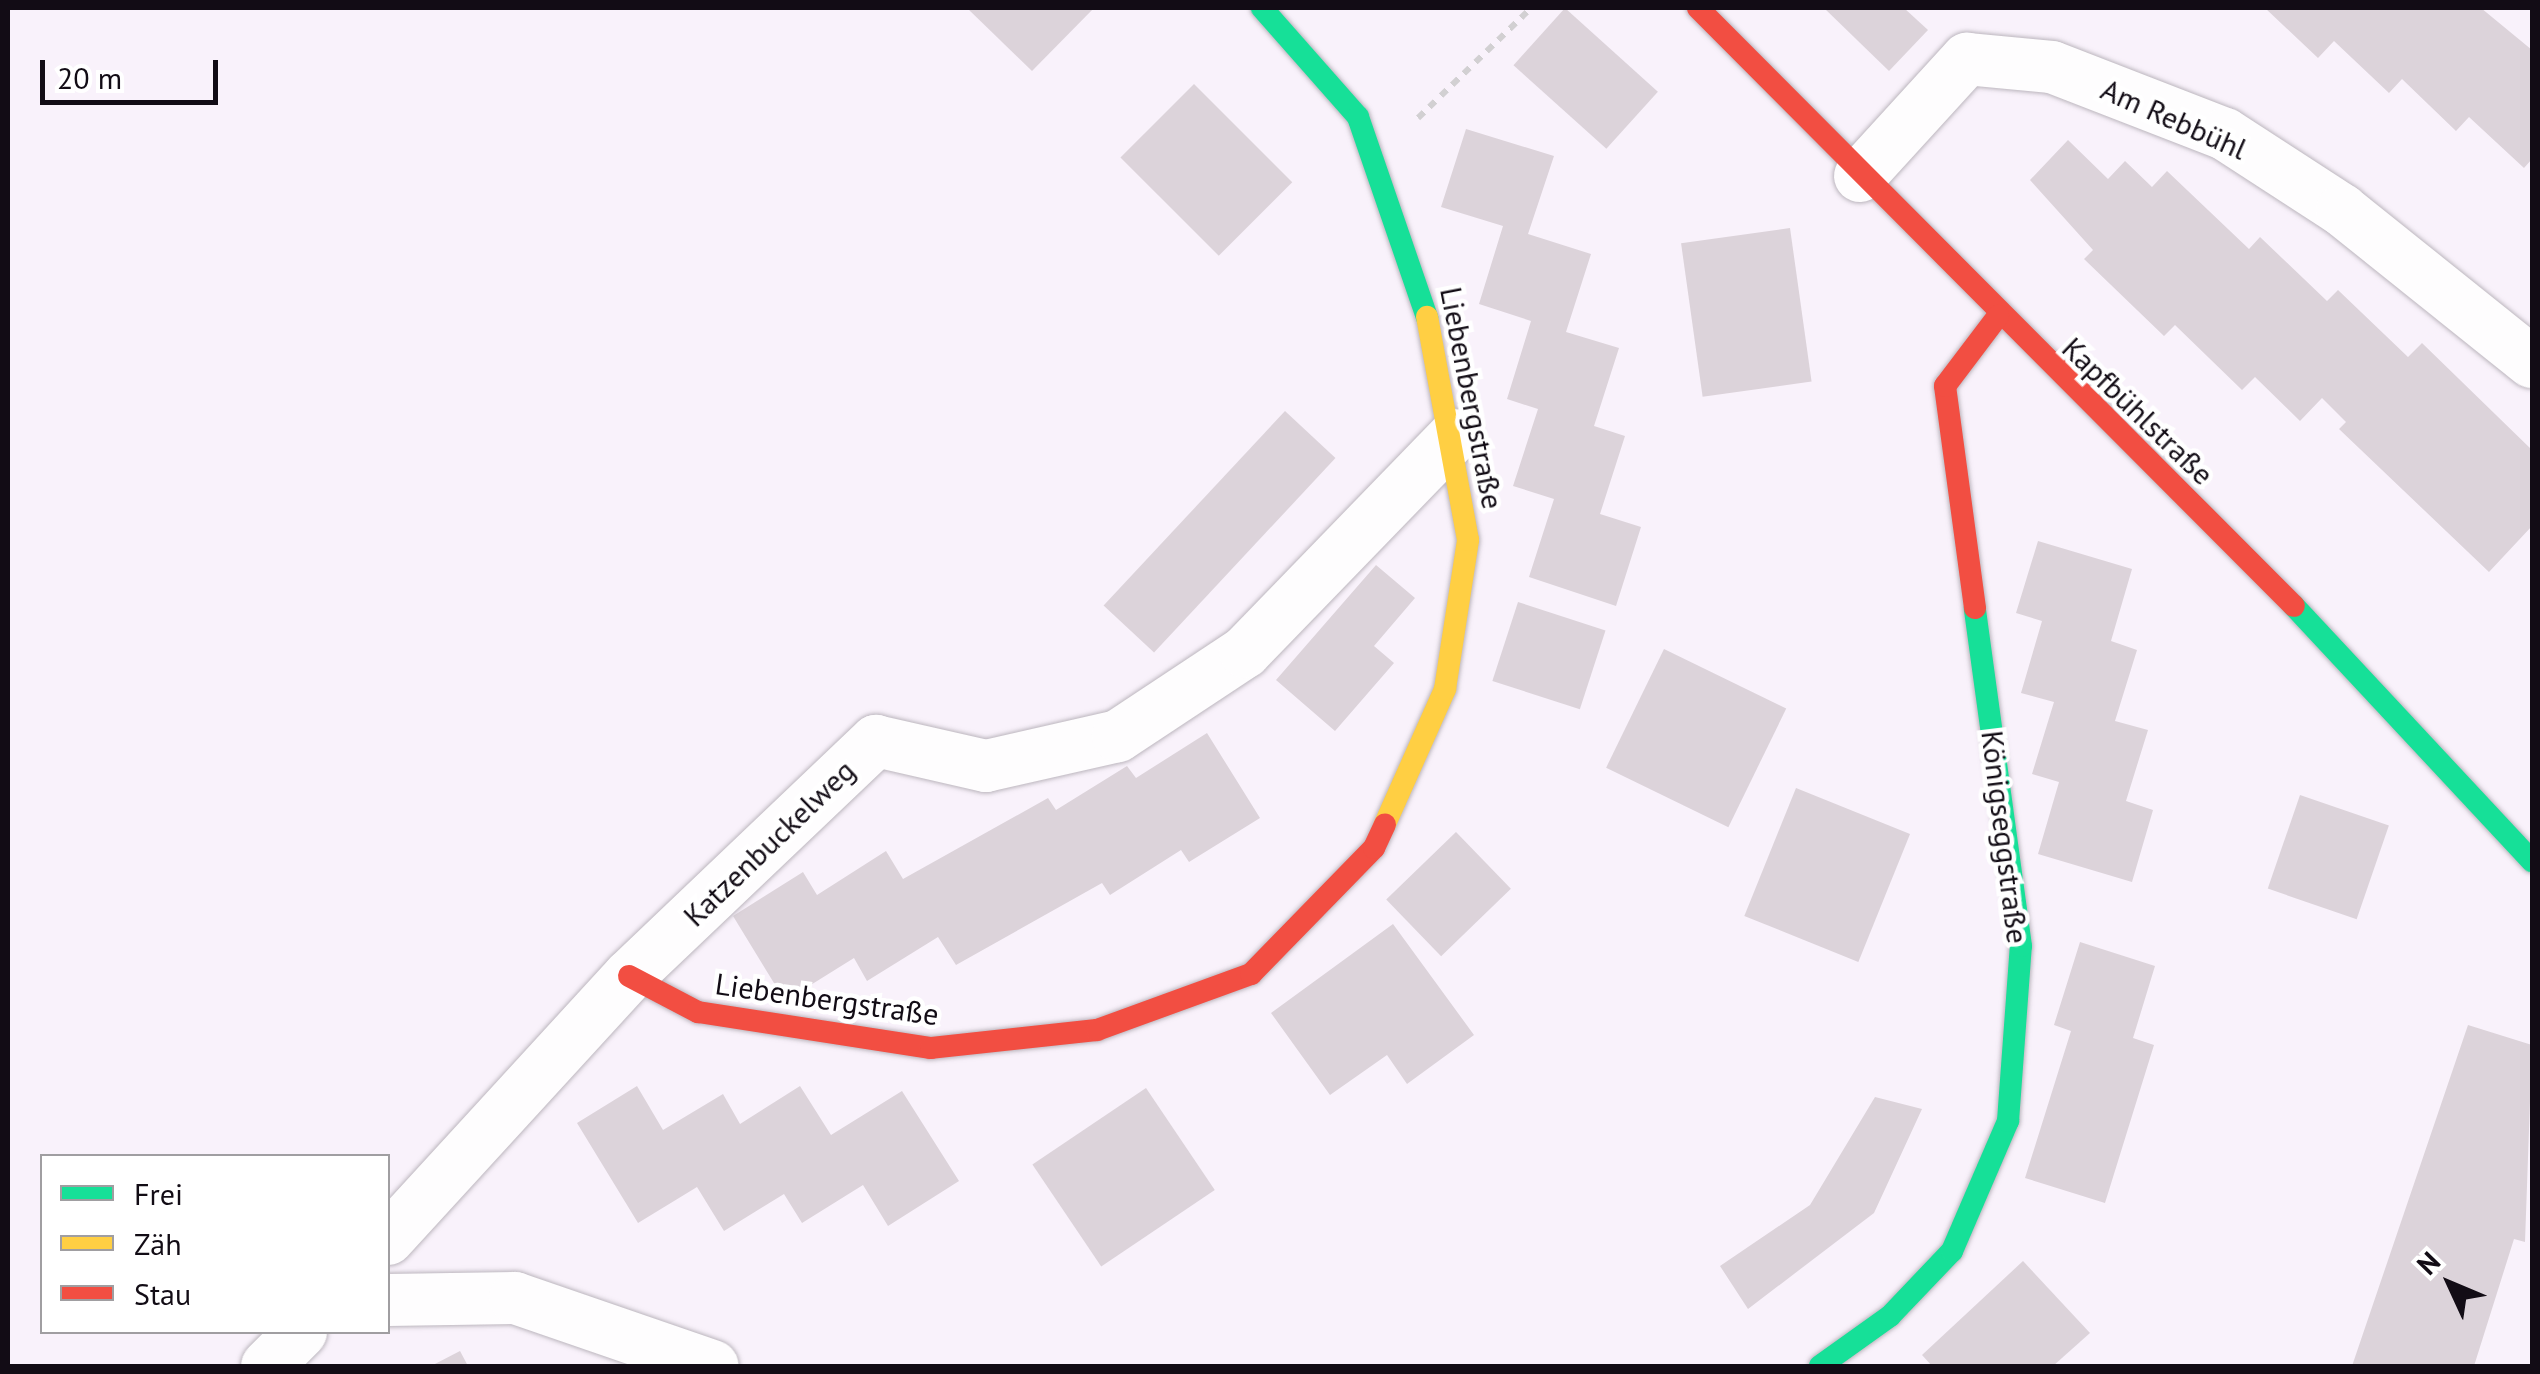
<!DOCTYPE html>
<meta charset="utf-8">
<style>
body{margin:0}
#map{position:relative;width:2540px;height:1374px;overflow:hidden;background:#f9f2fb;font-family:"PT Sans",sans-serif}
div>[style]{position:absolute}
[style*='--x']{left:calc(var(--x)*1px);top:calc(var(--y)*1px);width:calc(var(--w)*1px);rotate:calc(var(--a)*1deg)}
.building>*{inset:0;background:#dcd3da;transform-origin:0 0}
.path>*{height:6px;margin-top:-3px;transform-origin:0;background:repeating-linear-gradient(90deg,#d2d0d2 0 8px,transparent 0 16px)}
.roads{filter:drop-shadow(0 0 2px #bcb6be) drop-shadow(0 0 2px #bcb6be)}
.street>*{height:52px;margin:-26px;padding:0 26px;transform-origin:26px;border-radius:26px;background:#fefdfe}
.fast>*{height:22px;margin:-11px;padding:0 11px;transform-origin:11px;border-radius:11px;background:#16e098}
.slow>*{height:22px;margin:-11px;padding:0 11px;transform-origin:11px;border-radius:11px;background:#ffcf43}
.jam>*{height:22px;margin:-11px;padding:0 11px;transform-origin:11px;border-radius:11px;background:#f24e42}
span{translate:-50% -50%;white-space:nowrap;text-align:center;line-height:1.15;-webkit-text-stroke:9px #fff;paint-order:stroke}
.street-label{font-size:30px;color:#120c15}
.frame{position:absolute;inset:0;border:10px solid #120c15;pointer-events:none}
.legend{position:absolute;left:40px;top:1154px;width:350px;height:180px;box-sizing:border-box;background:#fff;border:2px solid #a09ea1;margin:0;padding:12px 18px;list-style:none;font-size:30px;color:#120c15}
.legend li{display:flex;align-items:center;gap:20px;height:50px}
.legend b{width:50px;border:2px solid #a09ea1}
.north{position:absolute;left:2400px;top:1234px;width:100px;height:100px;-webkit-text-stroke:8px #fff;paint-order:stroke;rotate:314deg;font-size:28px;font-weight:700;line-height:40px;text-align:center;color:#120c15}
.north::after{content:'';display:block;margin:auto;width:35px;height:45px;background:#120c15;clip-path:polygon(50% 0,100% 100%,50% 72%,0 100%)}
.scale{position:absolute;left:40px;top:60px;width:178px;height:45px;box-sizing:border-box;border:5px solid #120c15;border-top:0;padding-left:12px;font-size:30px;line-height:35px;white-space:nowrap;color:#120c15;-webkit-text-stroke:8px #fff;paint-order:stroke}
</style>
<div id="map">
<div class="building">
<i style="clip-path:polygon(967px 8px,1094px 8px,1032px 71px)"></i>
<i style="left:1565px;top:8px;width:125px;height:77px;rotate:42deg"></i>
<i style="clip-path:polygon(1824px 8px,1904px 8px,1928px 30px,1889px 71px)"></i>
<i style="clip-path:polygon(2265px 8px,2481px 8px,2532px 50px,2532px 159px,2524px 168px,2469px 117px,2456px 131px,2402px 79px,2389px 93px,2334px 41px,2318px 58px)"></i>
<i style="left:1194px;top:84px;width:139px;height:104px;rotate:45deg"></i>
<i style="clip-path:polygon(1466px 129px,1554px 156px,1528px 234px,1591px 254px,1566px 332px,1619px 348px,1594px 426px,1625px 436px,1600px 514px,1641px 527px,1616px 606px,1529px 577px,1554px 499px,1513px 486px,1538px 409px,1507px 399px,1531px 321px,1479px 304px,1503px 226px,1441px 207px)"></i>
<i style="clip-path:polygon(2068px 140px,2108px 179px,2125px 161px,2152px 187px,2167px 171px,2249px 249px,2260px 237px,2327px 301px,2338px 290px,2408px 357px,2422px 343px,2532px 450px,2532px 526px,2489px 572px,2339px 429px,2346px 422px,2322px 398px,2300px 421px,2255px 377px,2242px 390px,2175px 325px,2164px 336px,2084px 259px,2093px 250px,2030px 180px)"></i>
<i style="left:1790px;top:228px;width:155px;height:110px;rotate:82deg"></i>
<i style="left:1285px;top:411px;width:69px;height:266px;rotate:43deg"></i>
<i style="clip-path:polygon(2038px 541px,2132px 569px,2111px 641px,2137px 650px,2115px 721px,2148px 730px,2126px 801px,2153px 810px,2132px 882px,2038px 854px,2059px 782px,2032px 774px,2054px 702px,2021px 693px,2042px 621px,2016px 613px)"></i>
<i style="clip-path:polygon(1376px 565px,1415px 598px,1374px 646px,1394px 663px,1335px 731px,1276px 680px)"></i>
<i style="left:1518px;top:602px;width:92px;height:83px;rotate:18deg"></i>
<i style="left:1664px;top:649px;width:136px;height:132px;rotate:26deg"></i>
<i style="clip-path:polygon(1207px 733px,1260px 818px,1189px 862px,1181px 850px,1110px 895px,1102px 883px,956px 965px,938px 937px,867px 981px,854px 958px,785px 1001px,733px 916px,803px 872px,817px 895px,886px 851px,903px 879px,1048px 798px,1056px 810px,1127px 766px,1136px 778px)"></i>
<i style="left:1796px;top:788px;width:123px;height:138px;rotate:22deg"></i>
<i style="left:2300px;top:795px;width:94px;height:99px;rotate:19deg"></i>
<i style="left:1456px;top:832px;width:79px;height:97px;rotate:46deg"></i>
<i style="clip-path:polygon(1393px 924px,1474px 1035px,1407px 1084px,1387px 1055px,1330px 1095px,1271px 1013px)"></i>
<i style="clip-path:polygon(2080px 942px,2155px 966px,2133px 1038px,2154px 1045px,2105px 1203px,2025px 1178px,2071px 1031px,2054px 1025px)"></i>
<i style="clip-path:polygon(2468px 1025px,2532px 1045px,2525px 1242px,2514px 1239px,2474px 1366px,2352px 1366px)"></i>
<i style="clip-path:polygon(637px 1086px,663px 1130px,723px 1094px,740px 1124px,800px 1086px,831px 1135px,902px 1091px,959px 1181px,888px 1226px,863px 1185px,802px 1223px,784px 1194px,724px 1231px,697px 1187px,638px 1223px,577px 1123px)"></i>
<i style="left:1146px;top:1088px;width:123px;height:137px;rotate:56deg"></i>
<i style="clip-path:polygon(1875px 1097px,1922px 1109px,1874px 1213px,1748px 1309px,1720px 1266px,1810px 1205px)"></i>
<i style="clip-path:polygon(2023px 1261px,2090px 1333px,2053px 1366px,1932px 1366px,1922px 1355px)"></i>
<i style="clip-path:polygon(460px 1351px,468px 1366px,431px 1366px)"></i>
</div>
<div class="path">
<i style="--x:1418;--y:118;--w:158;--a:-44.2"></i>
</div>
<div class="roads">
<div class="street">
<i style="--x:1860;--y:176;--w:159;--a:-47.6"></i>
<i style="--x:1967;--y:59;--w:85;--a:5.4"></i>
<i style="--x:2052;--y:67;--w:186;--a:21.2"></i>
<i style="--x:2225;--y:134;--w:140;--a:33"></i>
<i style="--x:2342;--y:210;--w:243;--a:38.7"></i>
<i style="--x:388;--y:1239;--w:357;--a:-47.5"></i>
<i style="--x:629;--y:976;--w:341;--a:-43.6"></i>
<i style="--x:876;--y:741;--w:113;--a:12.8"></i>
<i style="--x:986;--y:766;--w:135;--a:-12.8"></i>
<i style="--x:1118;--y:736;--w:152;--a:-33.5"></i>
<i style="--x:1245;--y:652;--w:302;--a:-45.9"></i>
<i style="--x:388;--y:1300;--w:127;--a:-0.9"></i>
<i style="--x:515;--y:1298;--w:209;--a:19"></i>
<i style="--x:267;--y:1366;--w:48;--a:-45"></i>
</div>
<div class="fast">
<i style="--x:1262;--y:8;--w:145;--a:48.6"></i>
<i style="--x:1358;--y:117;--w:212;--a:71"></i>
<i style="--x:2294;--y:606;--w:349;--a:47"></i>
<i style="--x:1820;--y:1366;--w:86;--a:-35.5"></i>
<i style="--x:1890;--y:1316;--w:90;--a:-46.4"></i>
<i style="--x:1952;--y:1251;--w:142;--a:-66.7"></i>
<i style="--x:2008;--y:1121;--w:175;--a:-85.8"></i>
<i style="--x:2021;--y:946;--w:341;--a:-97.8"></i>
</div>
<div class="slow">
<i style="--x:1385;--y:824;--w:148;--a:-66"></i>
<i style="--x:1445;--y:689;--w:151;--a:-81.2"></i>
<i style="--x:1468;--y:540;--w:227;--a:-100.4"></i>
</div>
<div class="jam">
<i style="--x:1698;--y:8;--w:844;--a:45.1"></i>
<i style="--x:1975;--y:608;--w:224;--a:-97.7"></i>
<i style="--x:1945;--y:386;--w:88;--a:-52.9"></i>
<i style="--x:629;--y:976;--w:78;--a:27.6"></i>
<i style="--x:698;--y:1012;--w:236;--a:8.8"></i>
<i style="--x:931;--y:1048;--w:167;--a:-6.2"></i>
<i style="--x:1097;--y:1030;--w:164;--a:-20"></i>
<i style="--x:1251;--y:974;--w:176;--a:-45.7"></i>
<i style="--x:1374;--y:848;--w:26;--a:-65"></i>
</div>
</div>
<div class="street-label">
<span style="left:2174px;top:119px;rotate:24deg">Am Rebbühl</span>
<span style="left:1472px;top:398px;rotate:79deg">Liebenbergstraße</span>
<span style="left:2138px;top:411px;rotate:44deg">Kapfbühlstraße</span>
<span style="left:2005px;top:837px;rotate:83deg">Königseggstraße</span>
<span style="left:769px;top:843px;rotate:-44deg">Katzenbuckelweg</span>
<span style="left:827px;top:999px;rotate:8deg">Liebenbergstraße</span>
</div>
<div class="frame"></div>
<ul class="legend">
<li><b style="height:12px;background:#16e098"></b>Frei</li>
<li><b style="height:12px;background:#ffcf43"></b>Zäh</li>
<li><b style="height:12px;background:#f24e42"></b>Stau</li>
</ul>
<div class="north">N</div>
<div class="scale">20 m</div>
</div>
